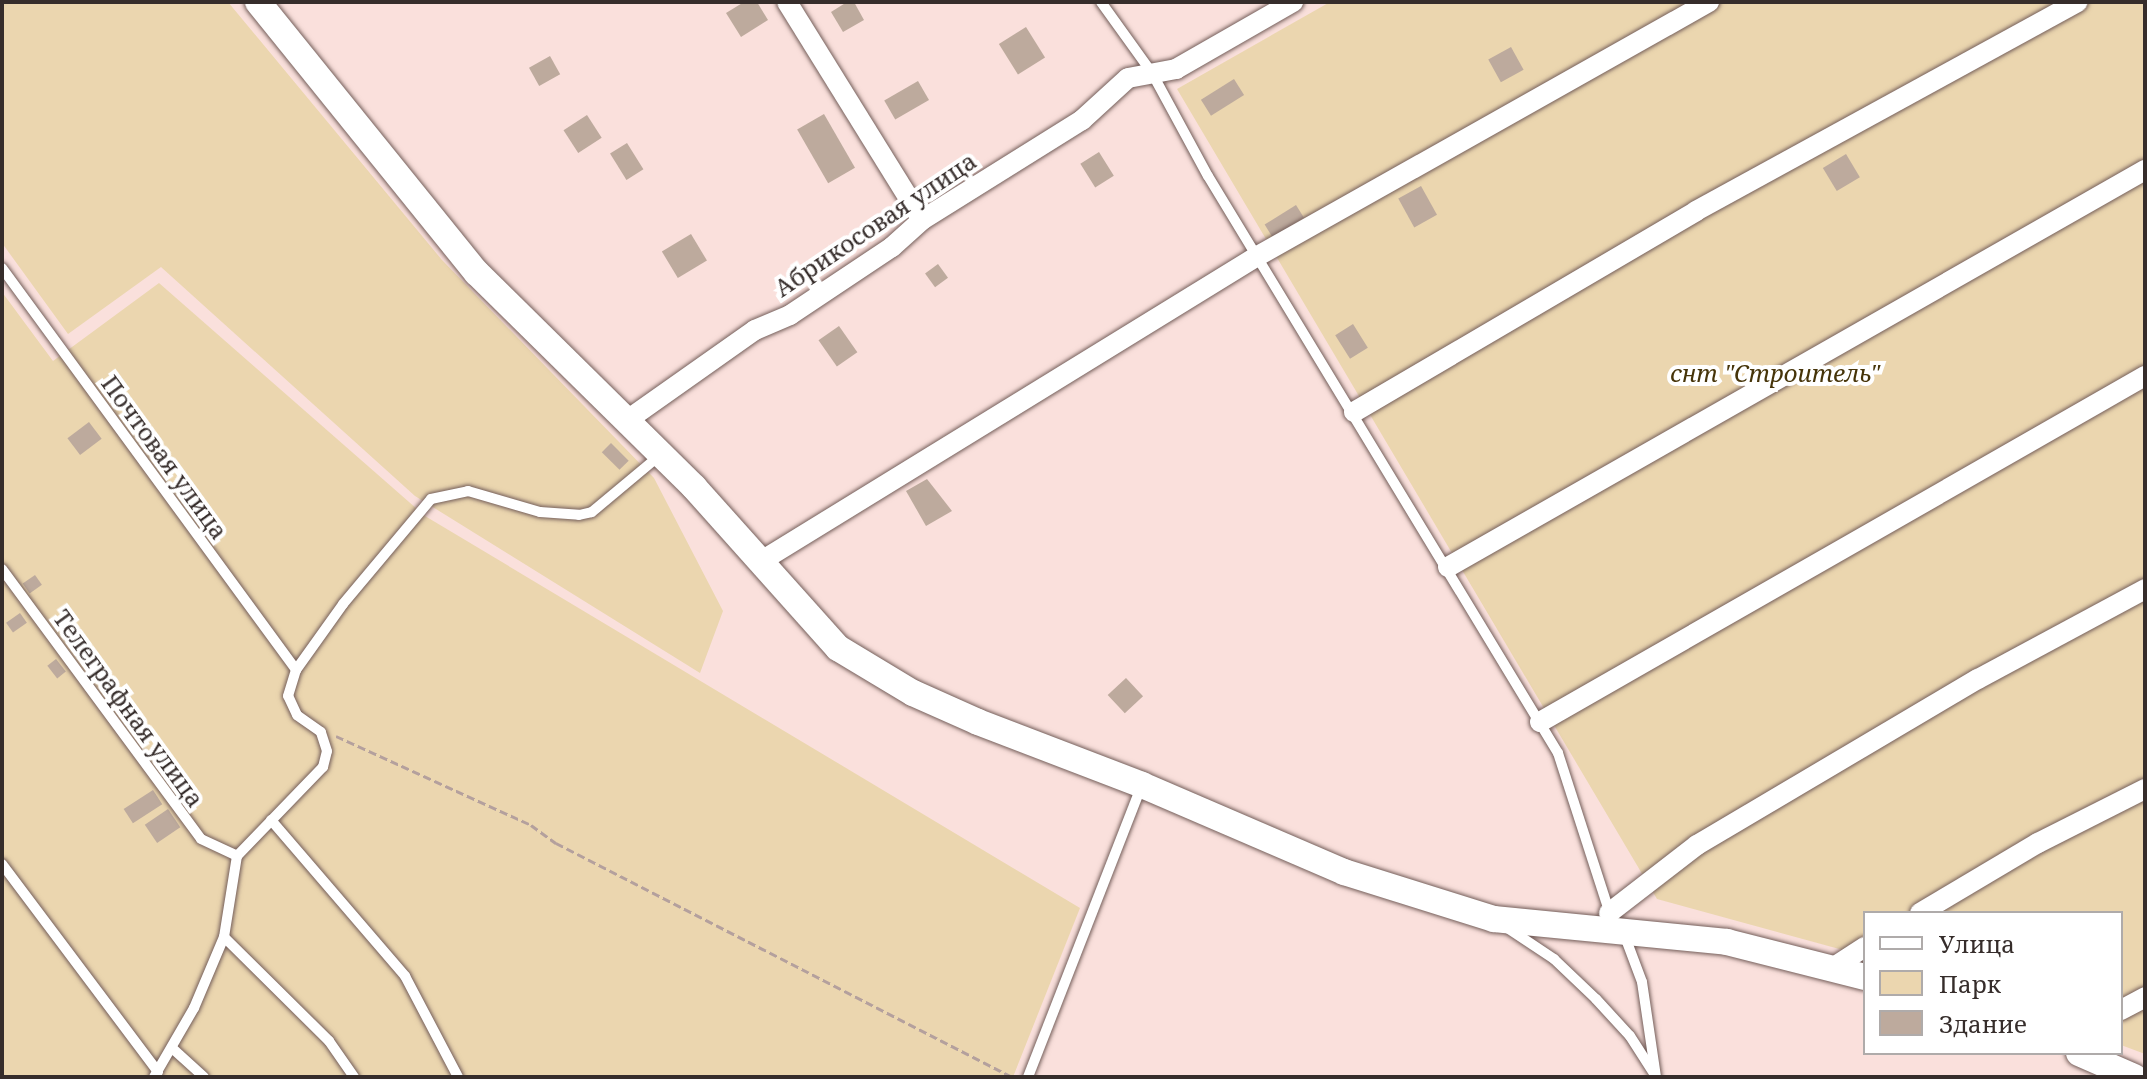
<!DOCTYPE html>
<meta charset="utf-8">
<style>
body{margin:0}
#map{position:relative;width:2147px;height:1079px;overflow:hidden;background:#fae0dc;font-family:"Noto Serif",serif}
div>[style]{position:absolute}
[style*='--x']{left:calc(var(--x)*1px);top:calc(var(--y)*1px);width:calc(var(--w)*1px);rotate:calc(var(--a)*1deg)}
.green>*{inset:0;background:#ebd6af}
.building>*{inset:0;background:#bdaa9d;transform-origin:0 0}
.path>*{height:3px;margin-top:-1.5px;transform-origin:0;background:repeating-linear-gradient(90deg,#b4a09d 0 8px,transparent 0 12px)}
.roads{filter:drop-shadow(0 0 2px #745e5a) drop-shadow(0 0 2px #745e5a)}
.service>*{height:10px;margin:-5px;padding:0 5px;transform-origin:5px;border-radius:5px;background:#fff}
.minor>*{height:20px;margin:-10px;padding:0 10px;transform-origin:10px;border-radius:10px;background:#fff}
.tertiary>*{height:26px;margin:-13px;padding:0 13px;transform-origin:13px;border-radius:13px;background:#fff}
span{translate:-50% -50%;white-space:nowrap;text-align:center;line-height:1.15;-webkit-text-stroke:8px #fff;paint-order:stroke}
.street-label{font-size:24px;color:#362d2b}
.park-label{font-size:24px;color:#463409;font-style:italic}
.frame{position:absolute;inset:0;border:4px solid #362d2b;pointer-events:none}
.legend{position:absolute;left:1863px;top:911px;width:260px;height:144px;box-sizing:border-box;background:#fff;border:2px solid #afabaa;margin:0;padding:10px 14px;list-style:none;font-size:24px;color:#362d2b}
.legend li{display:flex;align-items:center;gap:16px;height:40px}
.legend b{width:40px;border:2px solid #afabaa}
</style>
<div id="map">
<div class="green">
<i style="clip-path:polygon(2px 2px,228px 2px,442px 260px,654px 478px,723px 611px,700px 673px,415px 496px,161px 267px,68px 334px,2px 243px)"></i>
<i style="clip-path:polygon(1330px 2px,2145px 2px,2145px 1054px,2121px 1045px,2121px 913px,1865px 913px,1865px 956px,1657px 899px,1177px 89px)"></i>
<i style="clip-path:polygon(159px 283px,425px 516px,1080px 908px,1013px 1077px,2px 1077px,2px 292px,53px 361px)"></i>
</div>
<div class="building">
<i style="clip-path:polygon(744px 2px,757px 2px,768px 20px,741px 37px,726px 13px)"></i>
<i style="clip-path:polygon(847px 2px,854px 2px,864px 20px,843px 32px,831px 12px)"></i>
<i style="left:1026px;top:27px;width:36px;height:32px;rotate:58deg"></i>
<i style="left:1511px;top:47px;width:26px;height:26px;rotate:61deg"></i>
<i style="left:550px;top:56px;width:21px;height:24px;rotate:61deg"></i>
<i style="left:1234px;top:79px;width:19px;height:39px;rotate:58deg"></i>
<i style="left:918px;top:81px;width:22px;height:39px;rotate:60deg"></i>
<i style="left:824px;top:114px;width:62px;height:31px;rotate:60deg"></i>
<i style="left:587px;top:115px;width:27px;height:28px;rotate:57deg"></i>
<i style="left:627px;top:143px;width:31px;height:20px;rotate:58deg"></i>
<i style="left:1099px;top:152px;width:28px;height:22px;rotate:58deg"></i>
<i style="left:1846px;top:154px;width:27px;height:27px;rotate:59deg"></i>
<i style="left:1421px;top:186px;width:33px;height:26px;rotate:61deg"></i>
<i style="left:1296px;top:205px;width:15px;height:37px;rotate:58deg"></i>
<i style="left:691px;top:234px;width:31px;height:34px;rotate:59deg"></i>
<i style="left:938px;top:264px;width:17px;height:16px;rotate:54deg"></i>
<i style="left:1353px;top:324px;width:28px;height:21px;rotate:58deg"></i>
<i style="left:839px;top:326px;width:32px;height:25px;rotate:55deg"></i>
<i style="left:89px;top:422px;width:21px;height:27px;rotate:53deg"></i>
<i style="left:611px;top:443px;width:25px;height:13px;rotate:45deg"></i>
<i style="clip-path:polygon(927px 479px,952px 511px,926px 526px,906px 491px)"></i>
<i style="left:35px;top:575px;width:12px;height:15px;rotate:55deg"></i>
<i style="left:20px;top:613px;width:12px;height:17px;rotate:55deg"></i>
<i style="left:56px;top:659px;width:16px;height:11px;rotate:52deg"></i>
<i style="left:102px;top:662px;width:11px;height:16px;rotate:52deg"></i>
<i style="left:1126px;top:678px;width:25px;height:25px;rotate:47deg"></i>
<i style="left:129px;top:699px;width:11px;height:15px;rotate:52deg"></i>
<i style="left:153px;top:790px;width:17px;height:35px;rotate:57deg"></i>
<i style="left:168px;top:809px;width:22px;height:28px;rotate:56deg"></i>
</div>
<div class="path">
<i style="--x:336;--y:736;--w:214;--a:24.5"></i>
<i style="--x:531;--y:825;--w:31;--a:36"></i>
<i style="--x:556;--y:843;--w:513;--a:27.16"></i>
</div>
<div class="roads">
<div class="service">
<i style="--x:1101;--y:2;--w:87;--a:54.3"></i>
<i style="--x:1152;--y:73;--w:117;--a:61.5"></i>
<i style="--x:1208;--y:176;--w:675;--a:58.76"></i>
<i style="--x:1558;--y:753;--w:169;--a:72.1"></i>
<i style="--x:2;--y:268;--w:498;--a:53.8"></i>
<i style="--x:2;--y:569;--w:335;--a:53.6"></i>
<i style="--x:201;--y:839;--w:40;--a:25"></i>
<i style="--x:271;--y:820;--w:206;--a:49.3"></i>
<i style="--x:405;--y:976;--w:114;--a:62.3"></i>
<i style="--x:2;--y:864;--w:260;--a:53.1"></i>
<i style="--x:1506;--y:927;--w:58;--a:33.7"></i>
<i style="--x:1554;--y:959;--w:58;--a:43.6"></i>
<i style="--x:1596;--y:999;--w:50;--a:47.4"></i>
<i style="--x:1630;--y:1036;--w:46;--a:57.3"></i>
<i style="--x:1624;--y:934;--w:51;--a:69.4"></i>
<i style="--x:1642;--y:982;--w:96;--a:81.6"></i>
<i style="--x:224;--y:937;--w:148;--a:44.7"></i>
<i style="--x:329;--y:1041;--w:44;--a:55.2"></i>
<i style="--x:172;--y:1048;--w:43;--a:42.2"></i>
<i style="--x:154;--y:1077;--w:80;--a:-59.9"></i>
<i style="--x:194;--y:1008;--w:77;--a:-67.1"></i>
<i style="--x:224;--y:937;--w:82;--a:-80.9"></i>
<i style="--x:237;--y:856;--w:124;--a:-46"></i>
<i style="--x:323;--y:767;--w:16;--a:-76"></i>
<i style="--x:327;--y:751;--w:20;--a:-108"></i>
<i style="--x:321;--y:732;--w:29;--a:-145"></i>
<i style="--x:297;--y:715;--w:21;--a:-115"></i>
<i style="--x:288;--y:696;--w:27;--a:-73"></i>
<i style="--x:296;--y:670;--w:81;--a:-54.5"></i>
<i style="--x:343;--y:604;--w:137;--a:-50"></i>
<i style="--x:431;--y:499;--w:38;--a:-12"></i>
<i style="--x:468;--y:491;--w:75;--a:16.3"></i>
<i style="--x:540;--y:512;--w:39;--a:4"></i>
<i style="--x:579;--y:515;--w:13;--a:-13"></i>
<i style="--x:592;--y:512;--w:87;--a:-39.9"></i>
<i style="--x:1028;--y:1077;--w:311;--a:-68.7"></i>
</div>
<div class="minor">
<i style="--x:787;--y:2;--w:256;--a:58.2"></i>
<i style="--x:1354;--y:412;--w:397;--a:-30.4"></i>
<i style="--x:1696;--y:211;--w:435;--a:-28.7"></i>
<i style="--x:626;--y:421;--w:158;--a:-35.2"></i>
<i style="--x:755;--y:330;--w:38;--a:-23"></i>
<i style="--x:790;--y:315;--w:123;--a:-33.7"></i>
<i style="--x:892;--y:247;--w:40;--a:-42"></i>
<i style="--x:922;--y:220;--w:189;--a:-32"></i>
<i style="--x:1082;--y:120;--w:62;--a:-42.4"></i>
<i style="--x:1128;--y:78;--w:49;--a:-10.6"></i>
<i style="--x:1176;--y:69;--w:135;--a:-29.8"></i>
<i style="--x:763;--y:560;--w:579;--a:-31.58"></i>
<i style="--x:1256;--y:257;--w:520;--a:-29.38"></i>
<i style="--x:1448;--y:567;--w:802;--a:-29.67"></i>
<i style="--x:1540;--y:722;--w:697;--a:-29.77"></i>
<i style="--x:1609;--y:913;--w:111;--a:-37.7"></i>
<i style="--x:1697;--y:845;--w:326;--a:-30.6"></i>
<i style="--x:1978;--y:679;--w:190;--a:-28.3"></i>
<i style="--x:1920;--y:913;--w:137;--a:-30.7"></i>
<i style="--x:2038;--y:843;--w:120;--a:-26.8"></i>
<i style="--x:1834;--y:967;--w:37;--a:-33"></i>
<i style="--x:2121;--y:1010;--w:27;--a:-28"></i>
</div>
<div class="tertiary">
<i style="--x:258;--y:2;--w:348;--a:51.1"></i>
<i style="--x:477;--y:273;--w:305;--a:44.6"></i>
<i style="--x:694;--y:487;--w:216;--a:48.2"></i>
<i style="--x:838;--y:648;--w:87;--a:31"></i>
<i style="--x:913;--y:693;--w:71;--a:24"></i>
<i style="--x:978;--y:722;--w:176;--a:21"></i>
<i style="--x:1142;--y:785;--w:220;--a:23.3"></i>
<i style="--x:1344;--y:872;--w:157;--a:17.4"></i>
<i style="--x:1494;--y:919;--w:234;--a:5.6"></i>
<i style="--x:1727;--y:942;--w:142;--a:14.2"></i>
<i style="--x:2079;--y:1053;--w:60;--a:23.6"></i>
</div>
</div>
<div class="street-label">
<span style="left:875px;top:224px;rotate:-34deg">Абрикосовая улица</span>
<span style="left:165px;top:457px;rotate:54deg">Почтовая улица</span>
<span style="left:129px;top:708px;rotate:54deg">Телеграфная улица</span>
</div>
<div class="park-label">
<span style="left:1775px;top:373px">снт "Строитель"</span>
</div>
<div class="frame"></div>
<ul class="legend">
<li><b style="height:10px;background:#fff"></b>Улица</li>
<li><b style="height:22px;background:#ebd6af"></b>Парк</li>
<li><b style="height:22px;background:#bdaa9d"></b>Здание</li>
</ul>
</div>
